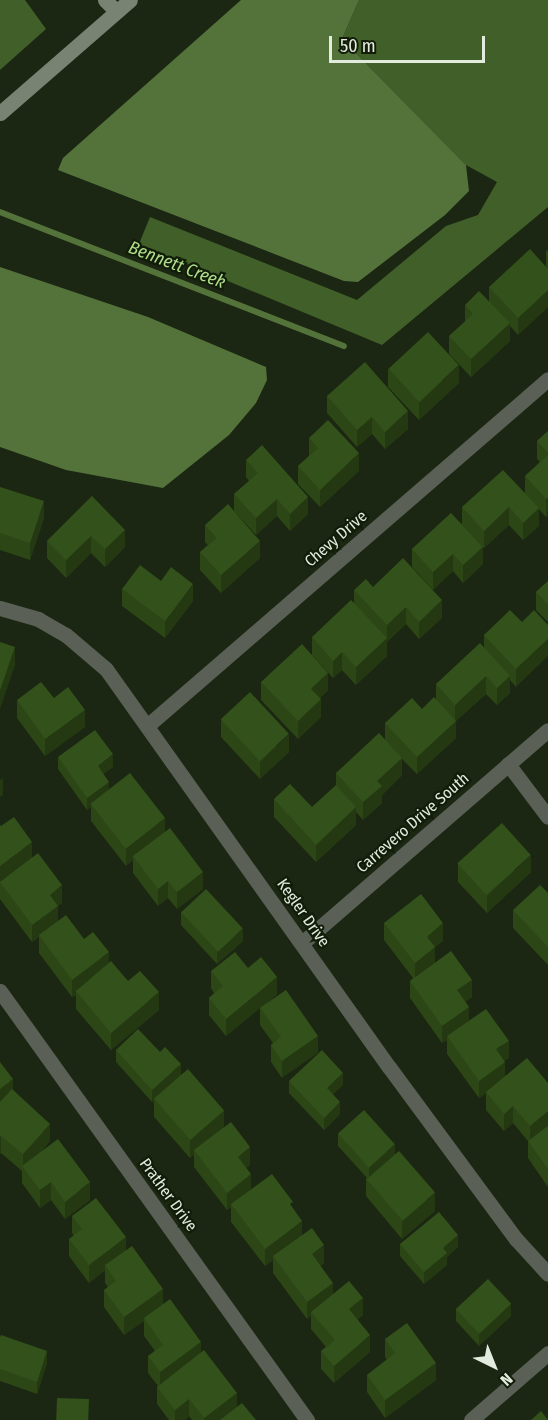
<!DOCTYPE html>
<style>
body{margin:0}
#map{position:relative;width:548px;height:1420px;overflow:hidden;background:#1b2712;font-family:"Fira Sans Condensed",sans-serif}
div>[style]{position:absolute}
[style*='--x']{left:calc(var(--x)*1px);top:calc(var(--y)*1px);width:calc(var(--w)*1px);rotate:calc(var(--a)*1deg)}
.forest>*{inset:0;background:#416029}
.water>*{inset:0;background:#53733b}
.stream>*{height:6px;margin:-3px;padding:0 3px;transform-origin:3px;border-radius:3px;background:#53733b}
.minor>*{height:15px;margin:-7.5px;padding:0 7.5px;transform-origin:7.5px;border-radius:7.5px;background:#5a6056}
.secondary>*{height:15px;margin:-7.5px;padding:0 7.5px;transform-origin:7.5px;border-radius:7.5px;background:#798373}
.wall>*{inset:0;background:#2c4616}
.shaded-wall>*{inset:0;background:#243912;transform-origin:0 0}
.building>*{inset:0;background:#33511a;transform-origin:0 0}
span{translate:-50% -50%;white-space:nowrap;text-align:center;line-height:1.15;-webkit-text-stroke:4.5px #121d09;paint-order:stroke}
.street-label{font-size:16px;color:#e3ebde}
.water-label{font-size:18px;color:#aedd8b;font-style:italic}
.north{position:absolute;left:464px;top:1336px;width:60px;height:60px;-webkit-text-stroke:4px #121d09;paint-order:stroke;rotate:137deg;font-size:16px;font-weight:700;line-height:24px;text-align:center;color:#e3ebde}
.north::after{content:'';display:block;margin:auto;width:21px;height:27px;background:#e3ebde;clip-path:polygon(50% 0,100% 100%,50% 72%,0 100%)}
.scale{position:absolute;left:329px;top:36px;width:156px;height:27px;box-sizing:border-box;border:3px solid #e3ebde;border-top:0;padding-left:8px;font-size:18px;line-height:21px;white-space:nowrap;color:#e3ebde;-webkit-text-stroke:4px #121d09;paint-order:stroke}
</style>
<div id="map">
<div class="forest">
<i style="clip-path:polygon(0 0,25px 0,46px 29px,0 70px)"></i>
<i style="clip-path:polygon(359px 0,548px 0,548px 207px,382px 345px,139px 244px,150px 217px,357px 300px,446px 226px,478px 215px,497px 182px,466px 165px,342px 39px)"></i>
</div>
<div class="water">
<i style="clip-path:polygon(241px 0,359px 0,342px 39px,466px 165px,469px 191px,445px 215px,358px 282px,344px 281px,58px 170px,63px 158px)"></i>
<i style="clip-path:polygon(0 267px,148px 317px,266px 367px,267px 380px,256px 403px,229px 435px,163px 488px,66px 470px,0 447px)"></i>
</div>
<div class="stream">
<i style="--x:0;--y:212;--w:369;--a:21.3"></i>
</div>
<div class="minor">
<i style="--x:0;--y:608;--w:40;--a:16"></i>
<i style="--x:38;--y:619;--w:32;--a:30"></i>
<i style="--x:66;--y:635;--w:52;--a:40.4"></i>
<i style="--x:106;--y:669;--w:488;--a:54.6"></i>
<i style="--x:389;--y:1067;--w:214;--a:53.6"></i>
<i style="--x:516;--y:1239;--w:47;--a:47.6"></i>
<i style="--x:147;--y:726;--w:530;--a:-40.87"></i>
<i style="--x:508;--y:764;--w:66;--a:53"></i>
<i style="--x:302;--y:943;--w:325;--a:-40.9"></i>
<i style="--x:0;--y:991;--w:528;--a:54.41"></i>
<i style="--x:471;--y:1420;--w:102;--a:-41"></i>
</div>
<div class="secondary">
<i style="--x:105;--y:0;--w:16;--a:45"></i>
<i style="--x:0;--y:113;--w:172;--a:-41"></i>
</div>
<div class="wall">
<i style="clip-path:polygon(548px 250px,548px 307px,518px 335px,510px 326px,510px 341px,471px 377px,449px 354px,449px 336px,465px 322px,465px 305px,489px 302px,489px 287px,546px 267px,546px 251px)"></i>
<i style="clip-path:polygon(388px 369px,459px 383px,419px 420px,388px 387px)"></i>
<i style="clip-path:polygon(327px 396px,408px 429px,385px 449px,372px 434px,357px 447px,327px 413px)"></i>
<i style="clip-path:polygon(548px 431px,548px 515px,546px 517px,525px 494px,525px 476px,540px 462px,537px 459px,537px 441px)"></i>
<i style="clip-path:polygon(309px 438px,359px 471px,320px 507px,298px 484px,298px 466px,309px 456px)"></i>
<i style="clip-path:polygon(246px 460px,308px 514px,290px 531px,277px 516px,256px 535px,234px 511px,234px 494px,249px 481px,246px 477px)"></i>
<i style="clip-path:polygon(0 487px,44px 518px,30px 560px,0 550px)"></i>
<i style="clip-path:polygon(92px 496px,125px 547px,105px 567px,91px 553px,66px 578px,47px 558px,47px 541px)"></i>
<i style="clip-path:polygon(462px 507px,539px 508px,539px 526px,523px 540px,509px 525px,484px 548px,462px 525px)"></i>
<i style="clip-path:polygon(451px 513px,483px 564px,463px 583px,453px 571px,433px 590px,412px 567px,412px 549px)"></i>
<i style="clip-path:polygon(205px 525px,260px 558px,221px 593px,200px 570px,200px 552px,208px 545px,205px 542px)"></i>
<i style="clip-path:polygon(161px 581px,193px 601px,165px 638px,122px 606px,122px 589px)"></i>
<i style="clip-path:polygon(548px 581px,548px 622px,536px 610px,536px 592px)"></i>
<i style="clip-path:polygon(373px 587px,442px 618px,419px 639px,406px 624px,387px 642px,387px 656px,356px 685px,342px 670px,333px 678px,312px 655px,312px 637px,354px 603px,354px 590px)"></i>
<i style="clip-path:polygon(522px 622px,516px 687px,510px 680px,510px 693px,497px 705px,486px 694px,456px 721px,456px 738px,417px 774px,402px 759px,402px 775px,382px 795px,382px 803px,363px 820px,356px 812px,356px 825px,316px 862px,274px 817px,274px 799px,312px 807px,336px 786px,336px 773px,385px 739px,385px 723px,422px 709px,436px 699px,436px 684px,484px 648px,484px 635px)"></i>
<i style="clip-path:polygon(261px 682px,328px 690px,320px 698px,321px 717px,298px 739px,261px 700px)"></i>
<i style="clip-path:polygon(17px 700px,85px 727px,45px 756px,17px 718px)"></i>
<i style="clip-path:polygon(221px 720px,289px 752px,260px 779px,221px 737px)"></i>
<i style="clip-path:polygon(58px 757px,113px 767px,103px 774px,109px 790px,165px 832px,203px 889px,177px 909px,168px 898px,158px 906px,133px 873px,133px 860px,126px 866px,91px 821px,91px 807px,87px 810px,58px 769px)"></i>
<i style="clip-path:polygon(0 825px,32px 858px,62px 903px,58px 906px,58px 921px,84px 939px,159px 1010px,111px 1050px,76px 1009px,76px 995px,72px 997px,39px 953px,39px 937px,32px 942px,0 899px)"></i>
<i style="clip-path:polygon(458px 864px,531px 872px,487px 913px,458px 882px)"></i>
<i style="clip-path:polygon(548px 893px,548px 965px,513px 928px,513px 910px)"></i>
<i style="clip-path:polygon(181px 912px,243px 941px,217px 964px,181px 925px)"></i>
<i style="clip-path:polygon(384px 923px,443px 941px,435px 947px,435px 963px,472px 997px,465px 1002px,469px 1021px,509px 1058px,504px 1061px,505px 1076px,548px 1083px,548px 1187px,528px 1158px,528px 1141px,513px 1123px,504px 1131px,486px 1110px,486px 1093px,479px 1098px,447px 1054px,447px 1040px,442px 1043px,410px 998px,410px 981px,413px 978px,384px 940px)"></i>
<i style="clip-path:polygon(248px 968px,277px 994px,266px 1004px,286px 990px,282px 1078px,271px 1062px,271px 1045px,273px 1043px,260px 1025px,260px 1008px,226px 1036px,209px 1015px,209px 998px,214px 993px,211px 988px,211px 971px)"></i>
<i style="clip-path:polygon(116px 1050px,181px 1076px,224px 1127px,250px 1165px,246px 1168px,251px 1189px,293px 1209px,302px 1235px,324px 1263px,320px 1266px,333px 1294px,363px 1315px,358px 1319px,370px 1352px,334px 1383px,321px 1369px,321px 1351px,326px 1347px,311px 1329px,311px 1316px,307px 1319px,273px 1273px,273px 1260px,265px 1266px,231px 1222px,231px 1207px,227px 1210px,194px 1167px,194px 1154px,190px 1158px,154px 1117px,154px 1101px,152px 1102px,116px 1062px)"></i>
<i style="clip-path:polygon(0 1062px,13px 1090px,50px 1141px,41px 1152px,90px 1200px,65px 1219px,51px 1200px,40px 1208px,22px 1183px,22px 1171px,1px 1153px,0 1154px)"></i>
<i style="clip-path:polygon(289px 1081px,343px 1085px,333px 1094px,340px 1114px,324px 1130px,289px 1093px)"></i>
<i style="clip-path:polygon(338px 1134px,395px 1155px,435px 1211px,402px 1239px,366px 1196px,366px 1179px,367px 1178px,338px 1146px)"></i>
<i style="clip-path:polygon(72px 1216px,126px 1251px,163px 1304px,201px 1352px,237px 1407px,256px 1420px,192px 1420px,189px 1416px,185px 1420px,169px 1420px,157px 1404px,157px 1387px,158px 1386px,148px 1373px,148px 1356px,155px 1351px,144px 1336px,144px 1321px,124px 1335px,104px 1307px,104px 1290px,108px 1287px,105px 1283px,105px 1270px,89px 1283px,69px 1256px,69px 1239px,74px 1236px,72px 1233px)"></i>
<i style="clip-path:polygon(400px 1244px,458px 1247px,447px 1257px,447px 1265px,424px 1284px,400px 1256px)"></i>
<i style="clip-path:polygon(456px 1309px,511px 1316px,479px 1346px,456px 1321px)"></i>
<i style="clip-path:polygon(0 1337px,47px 1363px,37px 1394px,0 1381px)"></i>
<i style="clip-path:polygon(385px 1339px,436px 1380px,385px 1418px,367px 1392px,367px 1375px,387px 1360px,385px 1357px)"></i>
</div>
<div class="shaded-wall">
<i style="clip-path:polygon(548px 290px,548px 307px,518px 335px,518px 318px)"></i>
<i style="clip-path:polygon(510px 323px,510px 341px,471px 377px,471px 359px)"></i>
<i style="clip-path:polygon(459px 365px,459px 383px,419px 420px,419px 403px)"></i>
<i style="clip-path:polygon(408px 411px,408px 429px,385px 449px,385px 432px)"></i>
<i style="clip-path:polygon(372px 417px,372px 434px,357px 447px,357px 430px)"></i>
<i style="clip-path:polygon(359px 453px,359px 471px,320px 507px,320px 490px)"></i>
<i style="clip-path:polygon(308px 497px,308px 514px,290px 531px,290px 514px)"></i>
<i style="clip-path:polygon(548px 498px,548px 515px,546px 517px,546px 499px)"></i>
<i style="clip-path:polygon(277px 499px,277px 516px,256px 535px,256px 518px)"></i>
<i style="clip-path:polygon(44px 501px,44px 518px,30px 560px,30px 543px)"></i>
<i style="clip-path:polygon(509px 507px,509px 525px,484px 548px,484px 531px)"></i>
<i style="clip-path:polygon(539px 508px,539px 526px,523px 540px,523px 523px)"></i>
<i style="clip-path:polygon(125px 530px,125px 547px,105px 567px,105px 549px)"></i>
<i style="clip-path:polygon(91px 536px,91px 553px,66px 578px,66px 560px)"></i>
<i style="clip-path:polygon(260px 541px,260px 558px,221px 593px,221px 575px)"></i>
<i style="clip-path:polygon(483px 547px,483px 564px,463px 583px,463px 565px)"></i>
<i style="clip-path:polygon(453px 554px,453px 571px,433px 590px,433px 572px)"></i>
<i style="clip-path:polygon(193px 584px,193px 601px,165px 638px,165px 621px)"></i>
<i style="clip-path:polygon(442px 600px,442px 618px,419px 639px,419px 622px)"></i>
<i style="clip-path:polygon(406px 607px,406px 624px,387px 642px,387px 656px,356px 685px,356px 667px,387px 638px,387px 625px)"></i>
<i style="clip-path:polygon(548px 639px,548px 656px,516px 687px,516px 669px)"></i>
<i style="clip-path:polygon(15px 647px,15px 665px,0 709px,0 691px)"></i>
<i style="clip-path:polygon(342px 652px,342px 670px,333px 678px,333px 661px)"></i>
<i style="clip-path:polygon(328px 673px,328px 690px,311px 706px,311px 689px)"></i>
<i style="clip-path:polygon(486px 676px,486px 694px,456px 721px,456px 738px,417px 774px,417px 757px,455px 722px,455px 705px)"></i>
<i style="clip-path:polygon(510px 676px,510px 693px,497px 705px,497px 688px)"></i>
<i style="clip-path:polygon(321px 699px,321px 717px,298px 739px,298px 721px)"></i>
<i style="clip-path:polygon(85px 710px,85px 727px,45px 756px,45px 739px)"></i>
<i style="clip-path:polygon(289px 734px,289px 752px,260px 779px,260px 762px)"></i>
<i style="clip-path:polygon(113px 754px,113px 767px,98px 778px,98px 766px)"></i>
<i style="clip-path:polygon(402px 758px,402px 775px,382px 795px,382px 803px,363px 820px,363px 802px,377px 781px)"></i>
<i style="clip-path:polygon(3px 778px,3px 795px,0 797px,0 780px)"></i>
<i style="clip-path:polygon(109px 782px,109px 794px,91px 804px,91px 807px,87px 810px,87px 798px)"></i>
<i style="clip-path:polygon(356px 807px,356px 825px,316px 862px,316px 845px)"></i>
<i style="clip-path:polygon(165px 818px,165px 835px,133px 856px,133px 860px,126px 866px,126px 848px)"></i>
<i style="clip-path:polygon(32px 842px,32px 859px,0 882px,0 866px)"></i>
<i style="clip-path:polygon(531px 855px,531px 872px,487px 913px,487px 896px)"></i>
<i style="clip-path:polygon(203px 872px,203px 889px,177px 909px,177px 892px)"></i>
<i style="clip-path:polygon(168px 881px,168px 898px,158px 906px,158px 889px)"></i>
<i style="clip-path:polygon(62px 885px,62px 903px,58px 906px,58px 923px,39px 935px,39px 937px,32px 942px,32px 925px,50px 895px)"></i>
<i style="clip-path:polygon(443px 923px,443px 941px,435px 947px,435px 965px,415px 980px,415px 963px,427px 937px)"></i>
<i style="clip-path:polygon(243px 929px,243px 941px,217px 964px,217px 952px)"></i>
<i style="clip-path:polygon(109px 952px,109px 970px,76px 991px,76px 995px,72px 997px,72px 980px)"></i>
<i style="clip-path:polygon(277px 977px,277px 994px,226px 1036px,226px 1019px)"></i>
<i style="clip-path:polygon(472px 980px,472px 997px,457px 1008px,457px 990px)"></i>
<i style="clip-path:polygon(159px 992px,159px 1010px,111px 1050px,111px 1033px)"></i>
<i style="clip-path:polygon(469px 1007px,469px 1024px,447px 1036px,447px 1040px,442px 1043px,442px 1026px)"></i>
<i style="clip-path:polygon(318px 1036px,318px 1053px,282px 1078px,282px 1061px)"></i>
<i style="clip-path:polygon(509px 1041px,509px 1058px,496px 1067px,496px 1049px)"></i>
<i style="clip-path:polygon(505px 1062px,505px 1080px,479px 1098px,479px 1081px)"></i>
<i style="clip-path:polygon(181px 1064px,181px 1077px,152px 1102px,152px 1090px)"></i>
<i style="clip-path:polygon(343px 1073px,343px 1085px,327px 1100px,327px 1088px)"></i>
<i style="clip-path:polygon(13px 1079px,13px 1097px,0 1106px,0 1089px)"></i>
<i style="clip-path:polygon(340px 1102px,340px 1114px,324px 1130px,324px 1118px)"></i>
<i style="clip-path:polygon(513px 1106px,513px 1123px,504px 1131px,504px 1114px)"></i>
<i style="clip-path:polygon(224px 1110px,224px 1127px,194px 1150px,194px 1154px,190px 1158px,190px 1140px)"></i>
<i style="clip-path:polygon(548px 1111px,548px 1129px,530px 1144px,530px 1126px)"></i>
<i style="clip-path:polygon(50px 1124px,50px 1141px,24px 1170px,23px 1167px,23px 1154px)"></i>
<i style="left:1px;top:1136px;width:17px;height:1px;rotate:90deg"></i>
<i style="clip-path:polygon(395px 1144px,395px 1156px,369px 1180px,369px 1168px)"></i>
<i style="clip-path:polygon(250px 1147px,250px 1165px,238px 1174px,238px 1157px)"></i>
<i style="clip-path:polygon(251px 1174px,251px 1192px,231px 1204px,231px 1207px,227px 1210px,227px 1193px)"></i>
<i style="clip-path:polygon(51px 1182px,51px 1200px,40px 1208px,40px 1190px)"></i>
<i style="clip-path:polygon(90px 1182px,90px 1200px,65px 1219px,65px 1202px)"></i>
<i style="clip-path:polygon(435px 1193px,435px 1211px,402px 1239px,402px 1221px)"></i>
<i style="clip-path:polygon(302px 1221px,302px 1238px,273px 1256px,273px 1260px,265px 1266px,265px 1249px)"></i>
<i style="clip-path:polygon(458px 1235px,458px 1247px,447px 1257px,447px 1265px,424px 1284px,424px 1272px,443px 1248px)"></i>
<i style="clip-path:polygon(126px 1237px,126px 1255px,105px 1265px,105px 1270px,89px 1283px,89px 1265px)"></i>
<i style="clip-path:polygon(324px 1245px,324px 1263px,312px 1271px,312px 1254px)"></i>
<i style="clip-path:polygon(333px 1283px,333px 1300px,311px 1312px,311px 1316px,307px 1319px,307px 1302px)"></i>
<i style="clip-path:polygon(163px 1289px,163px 1307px,144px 1318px,144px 1321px,124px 1335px,124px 1317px)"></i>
<i style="clip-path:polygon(363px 1298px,363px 1315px,349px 1326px,349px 1309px)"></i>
<i style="clip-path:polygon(511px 1304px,511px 1316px,479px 1346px,479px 1334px)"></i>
<i style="clip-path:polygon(370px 1335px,370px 1352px,334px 1383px,334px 1366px)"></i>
<i style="clip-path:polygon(201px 1342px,201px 1359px,160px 1389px,160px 1372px)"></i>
<i style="clip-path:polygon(47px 1351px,47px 1363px,37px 1394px,37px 1382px)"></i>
<i style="clip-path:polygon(436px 1363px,436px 1380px,385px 1418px,385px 1400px)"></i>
<i style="clip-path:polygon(237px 1393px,237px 1410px,224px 1420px,204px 1420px,204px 1418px)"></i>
<i style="clip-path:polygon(189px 1399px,189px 1416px,185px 1420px,175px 1420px,175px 1410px)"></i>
</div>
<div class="building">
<i style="clip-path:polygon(530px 249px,548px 269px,548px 290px,518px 318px,489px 287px)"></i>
<i style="clip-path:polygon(479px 291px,510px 323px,471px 359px,449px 336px,473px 314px,465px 305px)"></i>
<i style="left:428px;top:332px;width:45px;height:54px;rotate:47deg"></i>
<i style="clip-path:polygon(365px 362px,408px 411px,385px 432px,372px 417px,357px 430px,327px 396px)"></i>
<i style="clip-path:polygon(328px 420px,359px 453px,320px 490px,298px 466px,318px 448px,309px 438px)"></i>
<i style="clip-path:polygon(548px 431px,548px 453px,537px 441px)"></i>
<i style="clip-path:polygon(262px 445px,308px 497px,290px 514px,277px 499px,256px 518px,234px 494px,258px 473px,246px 460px)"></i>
<i style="clip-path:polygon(548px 455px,548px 498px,546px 499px,525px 476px)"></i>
<i style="clip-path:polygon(503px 470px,539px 508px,523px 523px,509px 507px,484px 531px,462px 507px)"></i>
<i style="clip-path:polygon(0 487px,44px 501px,30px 543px,0 533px)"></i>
<i style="clip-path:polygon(92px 496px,125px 530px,105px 549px,91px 536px,66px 560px,47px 541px)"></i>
<i style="clip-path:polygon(228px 504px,260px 541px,221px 575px,200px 552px,217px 538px,205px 525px)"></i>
<i style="clip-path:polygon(451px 513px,483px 547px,463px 565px,453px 554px,433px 572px,412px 549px)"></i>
<i style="clip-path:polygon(403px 558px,442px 600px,419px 622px,406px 607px,387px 625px,354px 590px,366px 579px,373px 587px)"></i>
<i style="clip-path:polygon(140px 565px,161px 581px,171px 567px,193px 584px,165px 621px,122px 589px)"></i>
<i style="clip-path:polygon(548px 581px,548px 605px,536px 592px)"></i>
<i style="clip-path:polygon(351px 600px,387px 638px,356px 667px,342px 652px,333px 661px,312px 637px)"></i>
<i style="clip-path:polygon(510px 610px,522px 622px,534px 610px,548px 625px,548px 639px,516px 669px,484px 635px)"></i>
<i style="clip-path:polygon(0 642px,15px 647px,0 691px)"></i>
<i style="clip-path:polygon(480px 643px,510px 676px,497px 688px,486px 676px,455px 705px,436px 684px)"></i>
<i style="clip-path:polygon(302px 644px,328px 673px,311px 689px,321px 699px,298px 721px,261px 682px)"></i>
<i style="clip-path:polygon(41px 682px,54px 698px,68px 687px,85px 710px,45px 739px,17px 700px)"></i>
<i style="left:250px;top:692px;width:57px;height:40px;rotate:47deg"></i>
<i style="clip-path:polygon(434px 697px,456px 721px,417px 757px,385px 723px,412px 698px,422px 709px)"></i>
<i style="clip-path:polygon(95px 730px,113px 754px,98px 766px,109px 782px,87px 798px,58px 757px)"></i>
<i style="clip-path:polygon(379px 733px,402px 758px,377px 781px,382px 786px,363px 802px,336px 773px)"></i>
<i style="left:130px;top:773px;width:57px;height:50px;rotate:52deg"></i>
<i style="clip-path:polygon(290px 784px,312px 807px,336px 785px,356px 807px,316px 845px,274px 799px)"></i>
<i style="clip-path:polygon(14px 817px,32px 842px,0 866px,0 825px,1px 826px)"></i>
<i style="left:502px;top:823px;width:43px;height:60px;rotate:48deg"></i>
<i style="clip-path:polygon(170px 828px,203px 872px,177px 892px,168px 881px,158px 889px,133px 856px)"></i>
<i style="clip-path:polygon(38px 853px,62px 885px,50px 895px,58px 906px,32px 925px,0 882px)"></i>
<i style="clip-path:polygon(540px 885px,548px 893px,548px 947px,513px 910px)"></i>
<i style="left:206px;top:889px;width:54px;height:34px;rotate:47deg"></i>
<i style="clip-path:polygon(421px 894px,443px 923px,427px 937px,435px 947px,415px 963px,384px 923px)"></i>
<i style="clip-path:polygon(66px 915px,84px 939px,93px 932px,109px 952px,72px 980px,39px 935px)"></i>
<i style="clip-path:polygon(451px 951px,472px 980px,457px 990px,469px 1007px,442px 1026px,410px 981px)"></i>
<i style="clip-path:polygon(235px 952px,248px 968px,261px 957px,277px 977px,226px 1019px,209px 998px,223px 986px,211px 971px)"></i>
<i style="clip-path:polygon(111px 961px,128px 981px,140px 971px,159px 992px,111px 1033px,76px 991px)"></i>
<i style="clip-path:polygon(286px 990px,318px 1036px,282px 1061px,271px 1045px,281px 1037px,260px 1008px)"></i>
<i style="clip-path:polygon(486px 1009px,509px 1041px,496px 1049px,505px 1062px,479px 1081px,447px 1036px)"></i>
<i style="clip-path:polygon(138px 1029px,160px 1052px,165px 1047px,181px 1064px,152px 1090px,116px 1050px)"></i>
<i style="clip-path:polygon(322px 1050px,343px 1073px,327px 1088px,340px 1102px,324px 1118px,289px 1081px)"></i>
<i style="clip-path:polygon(527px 1058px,548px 1083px,548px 1111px,530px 1126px,513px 1106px,504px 1114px,486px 1092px)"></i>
<i style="clip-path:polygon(0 1062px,13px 1079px,0 1089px)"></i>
<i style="left:188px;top:1069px;width:55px;height:45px;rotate:49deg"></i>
<i style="clip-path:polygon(12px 1089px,50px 1124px,23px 1154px,1px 1136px,0 1137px,0 1102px)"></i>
<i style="left:364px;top:1110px;width:46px;height:35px;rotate:48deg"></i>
<i style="clip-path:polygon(231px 1122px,250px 1147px,238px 1157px,251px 1174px,227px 1193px,194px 1150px)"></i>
<i style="clip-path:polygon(548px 1126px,548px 1169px,528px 1141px)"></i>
<i style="clip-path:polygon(58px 1139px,90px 1182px,65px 1202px,51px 1182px,40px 1190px,22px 1166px)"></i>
<i style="left:399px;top:1151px;width:55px;height:43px;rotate:49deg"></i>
<i style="clip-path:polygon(272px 1174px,293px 1202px,290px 1204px,302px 1221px,265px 1249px,231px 1204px)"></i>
<i style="clip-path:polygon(96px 1198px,126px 1237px,89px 1265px,69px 1239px,82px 1229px,72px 1216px)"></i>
<i style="clip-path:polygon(439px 1212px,458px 1235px,443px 1248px,447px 1253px,424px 1272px,400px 1244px)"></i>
<i style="clip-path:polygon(312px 1228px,324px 1245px,312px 1254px,333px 1283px,307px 1302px,273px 1256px)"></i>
<i style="clip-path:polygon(132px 1246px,163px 1289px,124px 1317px,104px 1290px,116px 1281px,105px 1265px)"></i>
<i style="left:488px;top:1279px;width:34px;height:44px;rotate:47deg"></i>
<i style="clip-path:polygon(349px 1281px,363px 1298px,349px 1309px,370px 1335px,334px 1366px,321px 1351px,335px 1340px,311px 1312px)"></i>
<i style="clip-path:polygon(170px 1299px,201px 1342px,160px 1372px,148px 1356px,163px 1345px,144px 1318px)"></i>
<i style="clip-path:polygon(407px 1323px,436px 1363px,385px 1400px,367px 1375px,395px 1353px,385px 1339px)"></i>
<i style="clip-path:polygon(1px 1335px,47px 1351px,37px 1382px,0 1369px,0 1337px)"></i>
<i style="clip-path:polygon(204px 1350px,237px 1393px,204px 1418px,189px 1399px,175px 1410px,157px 1387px)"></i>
<i style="left:57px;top:1398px;width:32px;height:22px;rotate:2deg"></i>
<i style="clip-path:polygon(242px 1403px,256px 1420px,220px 1420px)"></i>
<i style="clip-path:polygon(541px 1411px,548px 1420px,531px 1420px)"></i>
</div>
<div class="street-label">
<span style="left:336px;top:539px;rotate:-41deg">Chevy Drive</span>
<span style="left:413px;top:823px;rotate:-41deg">Carrevero Drive South</span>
<span style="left:303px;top:913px;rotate:55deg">Kegler Drive</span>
<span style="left:168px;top:1195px;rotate:54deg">Prather Drive</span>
</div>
<div class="water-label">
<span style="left:177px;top:265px;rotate:21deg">Bennett Creek</span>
</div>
<div class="north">N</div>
<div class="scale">50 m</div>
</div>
